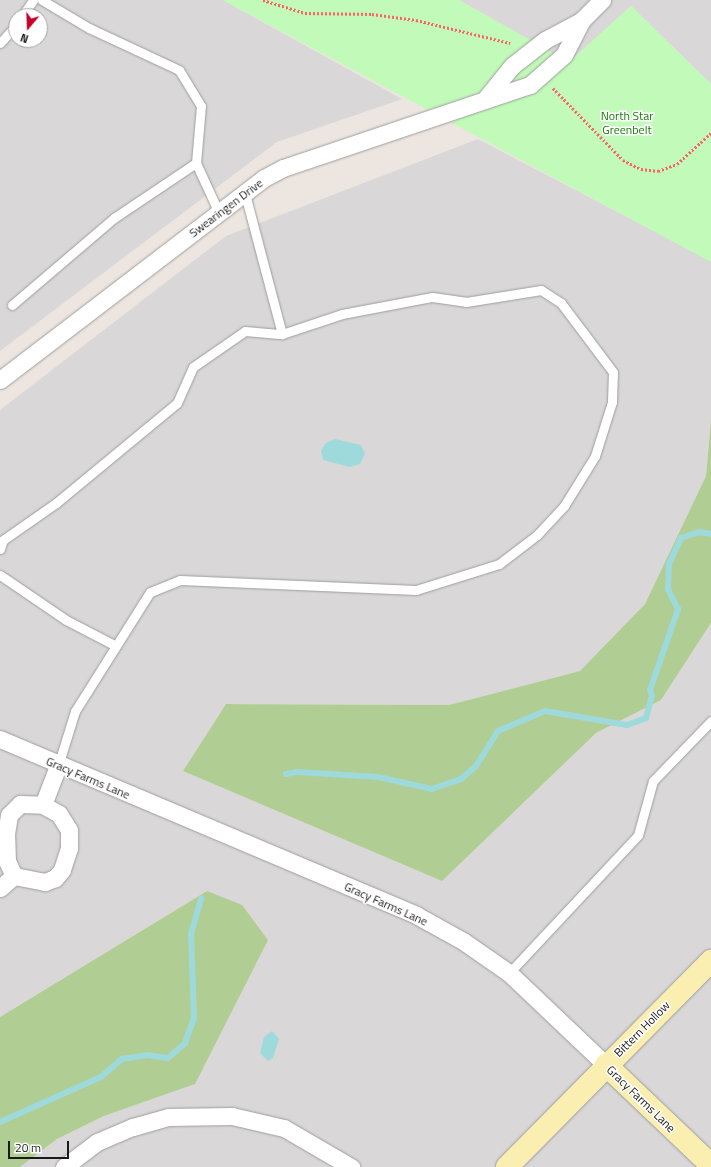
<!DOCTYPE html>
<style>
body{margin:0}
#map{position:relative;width:711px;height:1167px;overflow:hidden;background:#ede5df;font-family:"Titillium Web",sans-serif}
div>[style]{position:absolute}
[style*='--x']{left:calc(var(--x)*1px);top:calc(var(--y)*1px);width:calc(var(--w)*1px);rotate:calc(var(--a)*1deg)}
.residential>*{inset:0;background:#d9d7d7}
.forest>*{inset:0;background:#b0cd93}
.park>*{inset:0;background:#c1fab9}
.water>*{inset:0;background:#9edadc}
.stream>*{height:6px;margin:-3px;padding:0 3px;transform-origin:3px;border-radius:3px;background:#9edadc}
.path>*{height:2.5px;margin-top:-1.25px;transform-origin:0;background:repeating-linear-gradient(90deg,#fc6170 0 2px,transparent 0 4px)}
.roads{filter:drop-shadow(0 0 1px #9e9e9e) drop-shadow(0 0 1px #9e9e9e)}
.lane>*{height:9px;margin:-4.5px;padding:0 4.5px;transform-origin:4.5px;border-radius:4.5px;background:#fff}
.street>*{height:17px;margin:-8.5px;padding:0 8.5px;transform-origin:8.5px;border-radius:8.5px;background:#fff}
.secondary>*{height:22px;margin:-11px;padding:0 11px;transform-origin:11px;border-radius:11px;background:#faefb0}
span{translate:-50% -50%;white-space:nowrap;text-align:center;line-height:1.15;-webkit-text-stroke:3px #fff;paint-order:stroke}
.park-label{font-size:12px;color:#167809}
.street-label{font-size:12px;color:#1a1a1a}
.north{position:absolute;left:8px;top:8px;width:40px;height:40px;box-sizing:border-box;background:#fff;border:1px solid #a3a3a3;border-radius:50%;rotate:199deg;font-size:11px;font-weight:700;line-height:16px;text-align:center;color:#1a1a1a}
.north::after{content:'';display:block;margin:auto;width:14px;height:18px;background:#c50028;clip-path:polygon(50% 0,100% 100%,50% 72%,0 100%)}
.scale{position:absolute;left:8px;top:1141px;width:61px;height:18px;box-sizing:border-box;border:2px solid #1a1a1a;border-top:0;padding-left:5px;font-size:12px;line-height:14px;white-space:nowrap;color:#1a1a1a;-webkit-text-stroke:3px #fff;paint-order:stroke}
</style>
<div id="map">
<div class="residential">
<i style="clip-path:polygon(evenodd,0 0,223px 0,402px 99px,277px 142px,0 351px,0 0,16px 16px,40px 16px,40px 40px,16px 40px,16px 16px)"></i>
<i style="clip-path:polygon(459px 0,711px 0,711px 84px,631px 6px,569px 62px)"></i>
<i style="clip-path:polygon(478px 139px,711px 261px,711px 420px,706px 476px,645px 604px,580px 671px,449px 705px,226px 704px,183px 771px,442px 881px,596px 733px,661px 700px,711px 623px,711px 1167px,20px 1167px,57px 1139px,104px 1116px,195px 1084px,207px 891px,0 1017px,0 410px,226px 236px)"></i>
</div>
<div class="forest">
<i style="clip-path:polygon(711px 420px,711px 623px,661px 700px,596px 733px,442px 881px,183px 771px,226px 704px,449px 705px,580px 671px,645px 604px,706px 476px)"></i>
<i style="clip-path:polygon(207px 891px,242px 905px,268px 940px,195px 1084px,104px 1116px,57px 1139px,20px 1167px,0 1167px,0 1017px)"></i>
</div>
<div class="park">
<i style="clip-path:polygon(223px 0,459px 0,569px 62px,631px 6px,711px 84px,711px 262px)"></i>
</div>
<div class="water">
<i style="clip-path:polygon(335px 439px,361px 445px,365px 454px,360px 464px,350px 467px,323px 460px,321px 451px,326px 443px)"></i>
<i style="clip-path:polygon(272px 1031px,279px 1039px,273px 1058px,268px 1061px,260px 1053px,264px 1037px)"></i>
</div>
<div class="stream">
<i style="--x:286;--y:774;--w:11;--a:-10"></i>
<i style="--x:297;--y:772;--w:81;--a:3.5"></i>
<i style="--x:378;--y:777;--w:55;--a:12.5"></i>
<i style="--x:432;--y:789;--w:31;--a:-19"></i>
<i style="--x:461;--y:779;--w:20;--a:-41"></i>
<i style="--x:476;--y:766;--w:41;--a:-57.8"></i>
<i style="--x:498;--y:731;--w:51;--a:-23.1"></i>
<i style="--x:545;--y:711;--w:83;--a:9.7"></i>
<i style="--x:627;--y:725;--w:20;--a:-20"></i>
<i style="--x:646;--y:718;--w:23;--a:-75"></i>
<i style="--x:652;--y:696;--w:6;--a:-108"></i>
<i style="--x:650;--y:690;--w:86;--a:-70.9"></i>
<i style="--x:678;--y:609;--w:22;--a:-117"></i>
<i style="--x:668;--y:589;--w:25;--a:-88"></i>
<i style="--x:669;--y:564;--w:29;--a:-65"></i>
<i style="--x:681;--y:538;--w:19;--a:-18"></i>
<i style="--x:699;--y:532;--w:12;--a:9"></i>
<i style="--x:0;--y:1122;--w:111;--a:-24"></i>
<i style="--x:101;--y:1077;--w:28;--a:-41"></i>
<i style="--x:122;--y:1059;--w:25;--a:-9"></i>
<i style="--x:147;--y:1055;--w:21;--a:8"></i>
<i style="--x:168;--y:1058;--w:23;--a:-41"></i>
<i style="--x:185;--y:1043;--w:27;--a:-70"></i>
<i style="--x:194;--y:1018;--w:84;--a:-92"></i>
<i style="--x:191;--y:934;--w:37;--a:-74"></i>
</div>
<div class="path">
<i style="--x:263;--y:0;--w:44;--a:17.2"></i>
<i style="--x:305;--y:13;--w:67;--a:0.9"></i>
<i style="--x:372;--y:14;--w:44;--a:7.8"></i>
<i style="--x:416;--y:20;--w:97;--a:13.7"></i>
<i style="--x:553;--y:88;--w:100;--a:45.8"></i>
<i style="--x:623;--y:160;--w:20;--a:27"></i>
<i style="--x:641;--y:169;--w:17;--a:7"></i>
<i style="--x:658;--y:171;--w:20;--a:-20"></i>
<i style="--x:677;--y:164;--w:46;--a:-42.4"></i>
</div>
<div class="roads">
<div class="lane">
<i style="--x:22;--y:16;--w:19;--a:-55"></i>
<i style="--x:0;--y:43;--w:24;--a:-48"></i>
<i style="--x:196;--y:163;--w:55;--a:65.3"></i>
<i style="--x:245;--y:194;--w:145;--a:75.2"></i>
<i style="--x:12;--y:305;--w:134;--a:-40.5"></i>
<i style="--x:114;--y:218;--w:99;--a:-33.9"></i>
<i style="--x:196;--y:163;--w:57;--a:-85"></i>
<i style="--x:201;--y:106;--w:42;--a:-121.4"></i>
<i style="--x:179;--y:70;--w:99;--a:-155"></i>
<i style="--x:89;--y:28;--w:55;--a:-149.2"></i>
<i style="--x:0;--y:549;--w:9;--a:-72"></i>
<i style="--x:3;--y:540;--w:65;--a:-34.9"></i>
<i style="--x:56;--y:503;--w:157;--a:-39.6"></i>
<i style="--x:177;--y:403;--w:39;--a:-66"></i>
<i style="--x:193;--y:367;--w:63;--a:-34.7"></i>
<i style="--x:245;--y:331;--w:37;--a:5"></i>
<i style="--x:282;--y:334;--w:63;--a:-18.4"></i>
<i style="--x:342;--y:314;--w:92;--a:-10.7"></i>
<i style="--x:432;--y:297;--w:34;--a:8"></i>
<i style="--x:466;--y:302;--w:76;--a:-9.1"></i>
<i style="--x:541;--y:290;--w:24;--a:33"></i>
<i style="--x:561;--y:303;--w:86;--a:53"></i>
<i style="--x:613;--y:372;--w:30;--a:92"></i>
<i style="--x:612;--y:402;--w:57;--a:107.5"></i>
<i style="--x:595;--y:456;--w:59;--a:121.8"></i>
<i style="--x:564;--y:506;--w:40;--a:133"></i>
<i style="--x:537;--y:535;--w:48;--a:142.7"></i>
<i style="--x:499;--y:564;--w:87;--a:162.6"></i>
<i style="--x:416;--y:590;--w:236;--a:-177.6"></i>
<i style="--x:180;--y:580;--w:32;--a:158"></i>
<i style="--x:150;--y:592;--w:141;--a:122.2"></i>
<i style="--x:75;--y:711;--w:58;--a:107.2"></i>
<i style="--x:0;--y:575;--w:80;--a:34.3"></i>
<i style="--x:66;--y:620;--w:56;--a:27.5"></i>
<i style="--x:509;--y:973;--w:189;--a:-46.9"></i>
<i style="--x:638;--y:835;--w:56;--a:-74.5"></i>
<i style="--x:653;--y:781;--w:83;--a:-46"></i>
</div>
<div class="street">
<i style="--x:486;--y:98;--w:41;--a:-50.9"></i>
<i style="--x:512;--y:66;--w:42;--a:-38.2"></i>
<i style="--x:545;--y:40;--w:41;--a:-27.8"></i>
<i style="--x:581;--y:21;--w:30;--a:-45"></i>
<i style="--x:0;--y:380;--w:332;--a:-37.4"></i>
<i style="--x:264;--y:178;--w:21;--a:-28"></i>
<i style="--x:283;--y:168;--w:261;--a:-18.6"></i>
<i style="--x:530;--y:85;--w:45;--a:-41.4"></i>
<i style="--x:564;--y:55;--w:38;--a:-63"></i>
<i style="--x:0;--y:739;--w:452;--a:22.9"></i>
<i style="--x:416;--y:915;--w:54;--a:29"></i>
<i style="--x:463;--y:941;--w:56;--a:34.8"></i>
<i style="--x:509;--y:973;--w:134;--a:43.5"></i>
<i style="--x:20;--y:804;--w:23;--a:2"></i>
<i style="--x:43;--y:805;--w:18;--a:29"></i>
<i style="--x:59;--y:814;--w:19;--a:58"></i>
<i style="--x:69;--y:830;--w:18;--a:90"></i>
<i style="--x:69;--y:848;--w:23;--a:108"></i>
<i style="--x:62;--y:870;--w:11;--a:131"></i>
<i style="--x:55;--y:878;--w:11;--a:158"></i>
<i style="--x:45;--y:882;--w:32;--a:-169"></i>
<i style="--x:14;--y:876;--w:17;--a:-115"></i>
<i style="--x:7;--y:861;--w:27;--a:-92"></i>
<i style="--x:6;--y:834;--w:19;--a:-81"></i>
<i style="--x:9;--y:815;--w:16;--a:-45"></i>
<i style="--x:43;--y:805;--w:42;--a:-69"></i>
<i style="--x:0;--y:888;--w:18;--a:-41"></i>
<i style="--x:64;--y:1167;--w:41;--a:-37.1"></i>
<i style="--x:97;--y:1142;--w:39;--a:-23"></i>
<i style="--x:133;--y:1127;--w:36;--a:-16"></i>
<i style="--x:168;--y:1117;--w:64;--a:-0.9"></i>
<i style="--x:232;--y:1116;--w:53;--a:13"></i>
<i style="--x:284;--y:1128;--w:78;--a:30.2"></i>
</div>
<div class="secondary">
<i style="--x:606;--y:1065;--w:145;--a:43.6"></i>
<i style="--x:507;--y:1167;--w:290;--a:-45.3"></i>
</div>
</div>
<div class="park-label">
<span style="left:627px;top:123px">North Star<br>Greenbelt</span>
</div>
<div class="street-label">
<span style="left:226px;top:208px;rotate:-37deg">Swearingen Drive</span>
<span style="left:88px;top:778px;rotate:23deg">Gracy Farms Lane</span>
<span style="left:386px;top:904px;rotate:24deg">Gracy Farms Lane</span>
<span style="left:642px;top:1029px;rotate:-45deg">Bittern Hollow</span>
<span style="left:641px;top:1099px;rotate:44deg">Gracy Farms Lane</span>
</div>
<div class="north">N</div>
<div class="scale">20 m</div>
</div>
